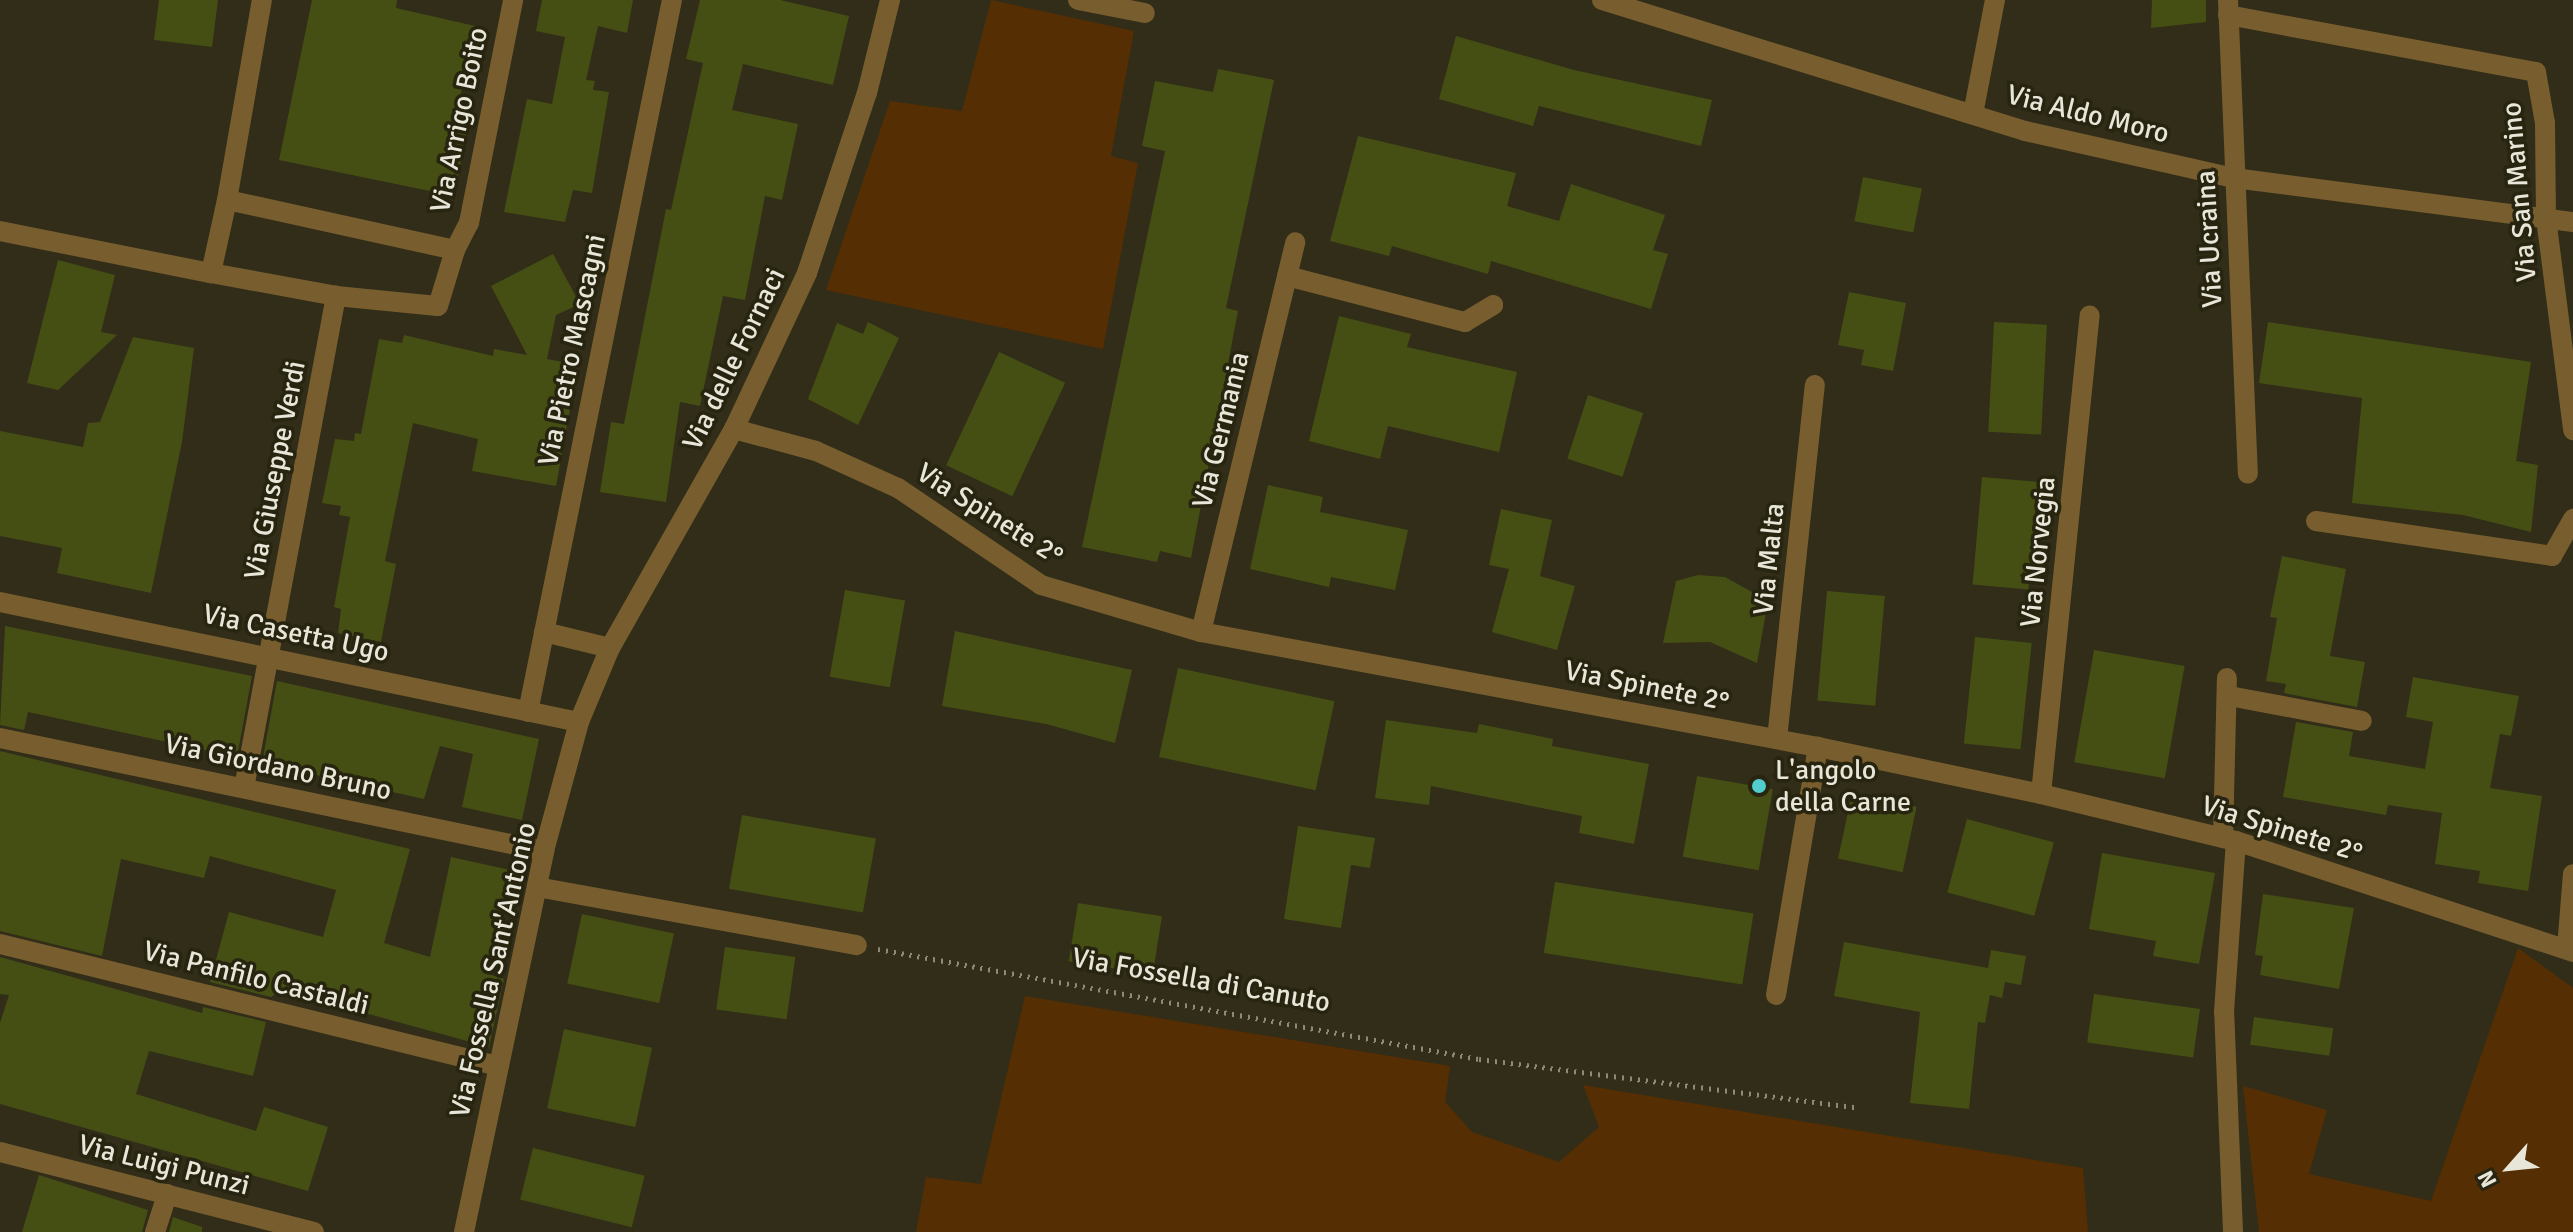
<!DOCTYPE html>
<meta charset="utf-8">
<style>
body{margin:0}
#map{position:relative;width:2573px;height:1232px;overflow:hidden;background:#312d18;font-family:Signika,sans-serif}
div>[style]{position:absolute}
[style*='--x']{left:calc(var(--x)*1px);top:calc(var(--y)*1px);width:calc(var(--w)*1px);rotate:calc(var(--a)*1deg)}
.green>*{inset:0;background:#562e03}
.building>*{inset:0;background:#454f14;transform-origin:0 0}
.path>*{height:5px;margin-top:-2.5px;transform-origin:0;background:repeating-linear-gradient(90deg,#8d8a79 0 2px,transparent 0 8px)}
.minor>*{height:20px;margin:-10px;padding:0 10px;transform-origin:10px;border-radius:10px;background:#785e2f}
.dots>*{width:22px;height:22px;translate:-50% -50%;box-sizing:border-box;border:4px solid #27240f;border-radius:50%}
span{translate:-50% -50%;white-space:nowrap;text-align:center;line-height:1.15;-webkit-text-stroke:7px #27240f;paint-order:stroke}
.street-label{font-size:28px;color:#e8e6d9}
.poi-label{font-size:28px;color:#e8e6d9}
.left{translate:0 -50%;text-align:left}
.north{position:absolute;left:2469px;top:1128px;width:80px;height:80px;-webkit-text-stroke:6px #27240f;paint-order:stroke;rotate:243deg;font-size:22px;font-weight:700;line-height:32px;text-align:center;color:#e8e6d9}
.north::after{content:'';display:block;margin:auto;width:28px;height:36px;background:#e8e6d9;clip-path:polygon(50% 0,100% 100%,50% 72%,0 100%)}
</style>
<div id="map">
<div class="green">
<i style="clip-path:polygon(991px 0,1134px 31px,1111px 156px,1138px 163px,1103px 349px,826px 290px,890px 101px,962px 111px)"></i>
<i style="clip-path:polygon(2518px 948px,2573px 988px,2573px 1232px,2259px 1232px,2243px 1086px,2327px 1110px,2309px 1174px,2431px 1201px)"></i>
<i style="clip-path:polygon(1025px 996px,1450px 1066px,1445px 1102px,1472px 1132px,1559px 1162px,1599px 1127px,1583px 1085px,2083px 1168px,2088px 1232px,916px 1232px,926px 1177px,981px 1184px)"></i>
</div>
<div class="building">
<i style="clip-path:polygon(159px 0,218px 0,212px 47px,154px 40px)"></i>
<i style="clip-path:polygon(312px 0,397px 0,396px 8px,475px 26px,455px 122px,468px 125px,454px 196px,279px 160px)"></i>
<i style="clip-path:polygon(542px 0,633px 0,627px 33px,598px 26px,586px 80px,595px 81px,593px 90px,609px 92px,592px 193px,573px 190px,565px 222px,504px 212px,527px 99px,552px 104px,565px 37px,536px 31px)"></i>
<i style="clip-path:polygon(700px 0,780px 0,849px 16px,833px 85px,743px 64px,732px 110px,798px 124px,782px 200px,765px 196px,745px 300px,723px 296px,700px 406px,680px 402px,666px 502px,600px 492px,611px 422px,624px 424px,666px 209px,671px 210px,703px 63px,686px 59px)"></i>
<i style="clip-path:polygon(2152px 0,2206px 0,2206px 22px,2151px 28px)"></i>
<i style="clip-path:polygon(1456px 36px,1574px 70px,1712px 100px,1701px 146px,1539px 106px,1533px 126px,1439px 99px)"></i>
<i style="clip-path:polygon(1218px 69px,1274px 80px,1226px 308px,1238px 311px,1191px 558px,1160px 551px,1157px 562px,1082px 547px,1165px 151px,1142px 146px,1155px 81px,1213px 92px)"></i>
<i style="clip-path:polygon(1358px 136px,1516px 173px,1507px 206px,1559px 221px,1571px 184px,1665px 215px,1653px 250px,1668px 254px,1651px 309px,1491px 261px,1488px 274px,1392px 246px,1389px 256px,1330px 241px)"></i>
<i style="left:1863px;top:177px;width:60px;height:45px;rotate:11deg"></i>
<i style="clip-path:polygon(553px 254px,580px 304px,556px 315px,547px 359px,578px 365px,556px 486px,472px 471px,478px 439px,413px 423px,385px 561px,396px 564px,381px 642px,338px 633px,341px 609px,334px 607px,350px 517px,339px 515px,341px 506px,322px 503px,335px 439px,354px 441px,355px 433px,361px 434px,379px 339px,402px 343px,404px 335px,493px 356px,494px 349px,527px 355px,491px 286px)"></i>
<i style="clip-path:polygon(58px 260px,115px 275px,101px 332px,117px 335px,58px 390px,27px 383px)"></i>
<i style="clip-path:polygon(1849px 292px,1906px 303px,1893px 371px,1861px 365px,1864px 350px,1838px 345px)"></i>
<i style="clip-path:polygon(1339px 316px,1411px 334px,1407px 347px,1517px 372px,1499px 452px,1388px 426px,1380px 459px,1309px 441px)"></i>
<i style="clip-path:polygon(868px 322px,899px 338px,858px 425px,808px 399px,837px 323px,863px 334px)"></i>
<i style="left:1994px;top:322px;width:53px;height:110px;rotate:3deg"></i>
<i style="clip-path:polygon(2268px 322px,2531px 362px,2516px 461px,2538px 465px,2531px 532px,2463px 515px,2352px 503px,2362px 398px,2259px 383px)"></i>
<i style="clip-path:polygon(133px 337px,194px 348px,182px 442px,151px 593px,57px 573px,62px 548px,0 536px,0 431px,83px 447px,88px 423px,100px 422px)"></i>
<i style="left:999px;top:352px;width:73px;height:125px;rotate:25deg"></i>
<i style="left:1588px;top:395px;width:58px;height:67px;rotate:18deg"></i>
<i style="left:1982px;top:477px;width:56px;height:108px;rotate:5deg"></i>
<i style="clip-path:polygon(1268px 485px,1323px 497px,1320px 512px,1408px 530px,1395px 590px,1331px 577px,1329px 587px,1250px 569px)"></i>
<i style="clip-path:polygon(1501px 509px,1552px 520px,1540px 576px,1575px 586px,1557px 650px,1492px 632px,1509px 569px,1489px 565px)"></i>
<i style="clip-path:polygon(2282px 556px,2346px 569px,2330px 656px,2365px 662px,2357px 707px,2284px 693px,2286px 684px,2266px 681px,2277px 618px,2270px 617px)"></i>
<i style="clip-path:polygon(1698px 575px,1725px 577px,1768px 601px,1757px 663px,1710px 642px,1663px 643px,1676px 581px)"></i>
<i style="left:845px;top:590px;width:61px;height:88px;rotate:10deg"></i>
<i style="left:1827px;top:591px;width:58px;height:110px;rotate:5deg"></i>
<i style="clip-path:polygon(5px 626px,252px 676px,237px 757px,28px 712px,24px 730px,0 725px)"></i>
<i style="clip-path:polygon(955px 631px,1132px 670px,1115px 743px,1046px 724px,942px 706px)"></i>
<i style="left:1975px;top:637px;width:57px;height:107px;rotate:6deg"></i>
<i style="left:2094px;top:650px;width:92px;height:114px;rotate:10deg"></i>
<i style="left:1178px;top:668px;width:160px;height:91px;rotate:12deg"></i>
<i style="clip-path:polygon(2413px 677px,2519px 696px,2511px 736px,2500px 734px,2490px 788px,2542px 796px,2528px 891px,2478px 883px,2480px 871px,2435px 864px,2442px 813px,2388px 805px,2386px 815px,2283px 797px,2296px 722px,2353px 732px,2349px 756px,2425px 769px,2433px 722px,2406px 717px)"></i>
<i style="clip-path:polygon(277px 681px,539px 739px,522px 820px,462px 807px,473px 754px,440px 746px,424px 799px,262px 763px)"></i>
<i style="clip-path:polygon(1386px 720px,1477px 733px,1479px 724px,1553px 739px,1552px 746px,1649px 764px,1634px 844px,1579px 833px,1582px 816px,1431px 786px,1429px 805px,1375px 798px)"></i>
<i style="clip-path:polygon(0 751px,410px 849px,384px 943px,430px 957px,451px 857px,510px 870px,488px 974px,504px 979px,489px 1047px,281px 990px,271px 997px,210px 982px,229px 912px,323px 937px,336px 890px,210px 856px,204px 878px,121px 859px,102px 956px,0 931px)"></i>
<i style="left:1697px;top:776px;width:77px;height:82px;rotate:10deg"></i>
<i style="left:1852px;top:793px;width:66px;height:67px;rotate:12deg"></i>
<i style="left:742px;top:815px;width:136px;height:75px;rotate:10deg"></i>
<i style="left:1967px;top:819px;width:90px;height:76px;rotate:15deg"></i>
<i style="clip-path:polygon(1298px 826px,1375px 838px,1370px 868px,1351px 865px,1341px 928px,1284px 919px)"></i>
<i style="clip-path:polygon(2102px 853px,2215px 873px,2199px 964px,2153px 956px,2156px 941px,2089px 929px)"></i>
<i style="left:1555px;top:882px;width:201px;height:72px;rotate:9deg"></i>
<i style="clip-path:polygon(2263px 894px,2354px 908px,2339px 989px,2260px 975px,2263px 956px,2255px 955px)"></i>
<i style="left:1078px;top:903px;width:85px;height:59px;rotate:9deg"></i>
<i style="left:582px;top:914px;width:94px;height:71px;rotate:12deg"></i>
<i style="clip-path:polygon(1844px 942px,1988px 968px,1991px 950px,2026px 956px,2021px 985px,2005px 982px,2002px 998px,1990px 995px,1985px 1023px,1978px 1022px,1969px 1109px,1910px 1103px,1920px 1012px,1834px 996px)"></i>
<i style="left:725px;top:947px;width:71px;height:63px;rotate:8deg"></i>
<i style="clip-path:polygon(0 957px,202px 1013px,203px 1007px,266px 1022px,253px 1076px,149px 1051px,136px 1094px,256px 1131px,264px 1107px,328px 1127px,308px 1191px,0 1104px,0 1023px,9px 995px,0 994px)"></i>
<i style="left:2094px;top:994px;width:107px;height:49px;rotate:8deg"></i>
<i style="left:2254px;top:1017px;width:80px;height:28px;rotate:8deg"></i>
<i style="left:564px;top:1029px;width:90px;height:81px;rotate:12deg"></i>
<i style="left:533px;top:1148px;width:115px;height:53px;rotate:14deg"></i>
<i style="clip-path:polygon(39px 1175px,148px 1210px,142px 1232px,22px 1232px)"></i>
<i style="clip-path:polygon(173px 1217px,202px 1227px,202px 1232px,169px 1232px)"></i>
</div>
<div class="path">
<i style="--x:878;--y:949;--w:611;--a:10.37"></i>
<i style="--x:1479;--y:1059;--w:383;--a:7.3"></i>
</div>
<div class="minor">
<i style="--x:1078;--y:0;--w:68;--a:11"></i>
<i style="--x:1602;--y:0;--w:443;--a:17.2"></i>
<i style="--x:2025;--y:131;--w:214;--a:12.7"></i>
<i style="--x:2234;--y:178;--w:342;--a:7.4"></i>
<i style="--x:2228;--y:0;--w:474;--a:87.6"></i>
<i style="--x:2228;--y:15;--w:313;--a:10.5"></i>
<i style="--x:2536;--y:72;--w:52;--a:80"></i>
<i style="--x:2545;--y:123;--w:95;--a:89.4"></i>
<i style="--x:2546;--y:218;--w:214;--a:82.7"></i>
<i style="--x:1973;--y:114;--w:116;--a:-79.1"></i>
<i style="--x:227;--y:200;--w:203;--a:-80.1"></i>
<i style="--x:0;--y:231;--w:215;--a:11.3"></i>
<i style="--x:211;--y:273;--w:127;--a:10.4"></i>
<i style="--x:336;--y:296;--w:102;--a:5.6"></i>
<i style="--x:438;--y:306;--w:59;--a:-73.1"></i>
<i style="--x:455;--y:250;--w:233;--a:-167.6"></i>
<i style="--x:227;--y:200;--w:75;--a:102.4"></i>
<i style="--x:455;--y:250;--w:30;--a:-63"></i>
<i style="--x:469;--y:223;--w:227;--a:-78.8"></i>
<i style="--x:1287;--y:276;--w:184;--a:14.5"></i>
<i style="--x:1465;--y:322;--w:33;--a:-31"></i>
<i style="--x:734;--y:429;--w:85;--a:15"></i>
<i style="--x:816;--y:451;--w:90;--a:24.3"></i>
<i style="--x:898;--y:488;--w:173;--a:34.1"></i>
<i style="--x:1041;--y:585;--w:167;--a:16.4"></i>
<i style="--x:1201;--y:632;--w:628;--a:10.56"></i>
<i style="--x:1818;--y:747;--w:228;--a:11.9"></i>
<i style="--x:2041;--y:794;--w:201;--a:13.6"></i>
<i style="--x:2236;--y:841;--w:355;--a:18.2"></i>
<i style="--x:2316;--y:521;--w:239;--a:8.4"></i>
<i style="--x:2552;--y:556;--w:43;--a:-60.4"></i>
<i style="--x:0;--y:602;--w:591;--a:11.71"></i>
<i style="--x:544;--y:632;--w:68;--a:13.6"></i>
<i style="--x:1201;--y:632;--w:401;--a:-76.4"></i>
<i style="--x:2229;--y:696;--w:135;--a:10.6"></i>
<i style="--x:528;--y:712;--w:726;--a:-78.57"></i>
<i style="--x:0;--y:738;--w:556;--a:11.73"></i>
<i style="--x:1777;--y:739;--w:356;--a:-83.9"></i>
<i style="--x:244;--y:788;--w:501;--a:-79.41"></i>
<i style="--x:2041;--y:794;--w:481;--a:-84.2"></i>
<i style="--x:2223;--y:838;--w:160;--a:-88.6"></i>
<i style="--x:537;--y:887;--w:325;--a:10.3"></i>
<i style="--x:0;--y:944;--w:513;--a:13.77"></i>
<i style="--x:2567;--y:948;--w:74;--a:-85.4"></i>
<i style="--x:1776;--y:995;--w:252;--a:-80.4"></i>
<i style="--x:0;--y:1152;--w:324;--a:14.3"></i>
<i style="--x:155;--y:1232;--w:40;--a:-72"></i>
<i style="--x:464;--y:1232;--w:389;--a:-78.1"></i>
<i style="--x:544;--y:851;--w:134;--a:-74.8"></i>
<i style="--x:579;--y:722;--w:80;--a:-67.3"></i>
<i style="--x:610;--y:648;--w:252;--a:-60.5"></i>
<i style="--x:734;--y:429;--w:172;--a:-64.9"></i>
<i style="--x:807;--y:273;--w:190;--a:-71.6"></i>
<i style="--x:867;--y:93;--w:96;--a:-76.1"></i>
<i style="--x:2233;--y:1232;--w:220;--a:-92.3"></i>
<i style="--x:2224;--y:1012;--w:171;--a:-86"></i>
</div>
<div class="dots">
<i style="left:1759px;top:786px;background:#52cdcd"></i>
</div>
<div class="street-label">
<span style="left:2088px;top:114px;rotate:14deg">Via Aldo Moro</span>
<span style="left:459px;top:120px;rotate:-78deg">Via Arrigo Boito</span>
<span style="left:2519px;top:192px;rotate:-95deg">Via San Marino</span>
<span style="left:2209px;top:239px;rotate:-93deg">Via Ucraina</span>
<span style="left:572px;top:350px;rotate:-78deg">Via Pietro Mascagni</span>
<span style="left:734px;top:359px;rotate:-64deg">Via delle Fornaci</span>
<span style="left:1221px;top:430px;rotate:-76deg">Via Germania</span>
<span style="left:275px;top:470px;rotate:-79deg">Via Giuseppe Verdi</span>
<span style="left:990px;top:514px;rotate:32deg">Via Spinete 2°</span>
<span style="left:2038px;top:552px;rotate:-84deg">Via Norvegia</span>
<span style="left:1769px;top:559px;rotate:-84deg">Via Malta</span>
<span style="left:296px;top:633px;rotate:12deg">Via Casetta Ugo</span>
<span style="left:1647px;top:686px;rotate:11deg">Via Spinete 2°</span>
<span style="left:278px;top:767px;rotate:12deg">Via Giordano Bruno</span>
<span style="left:2282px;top:829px;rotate:17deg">Via Spinete 2°</span>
<span style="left:493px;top:970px;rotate:-77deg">Via Fossella Sant'Antonio</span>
<span style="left:256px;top:978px;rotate:14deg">Via Panfilo Castaldi</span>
<span style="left:1201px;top:980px;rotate:10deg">Via Fossella di Canuto</span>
<span style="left:164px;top:1165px;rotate:14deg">Via Luigi Punzi</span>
</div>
<div class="poi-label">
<span class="left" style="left:1775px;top:786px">L'angolo<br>della Carne</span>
</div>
<div class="north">N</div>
</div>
